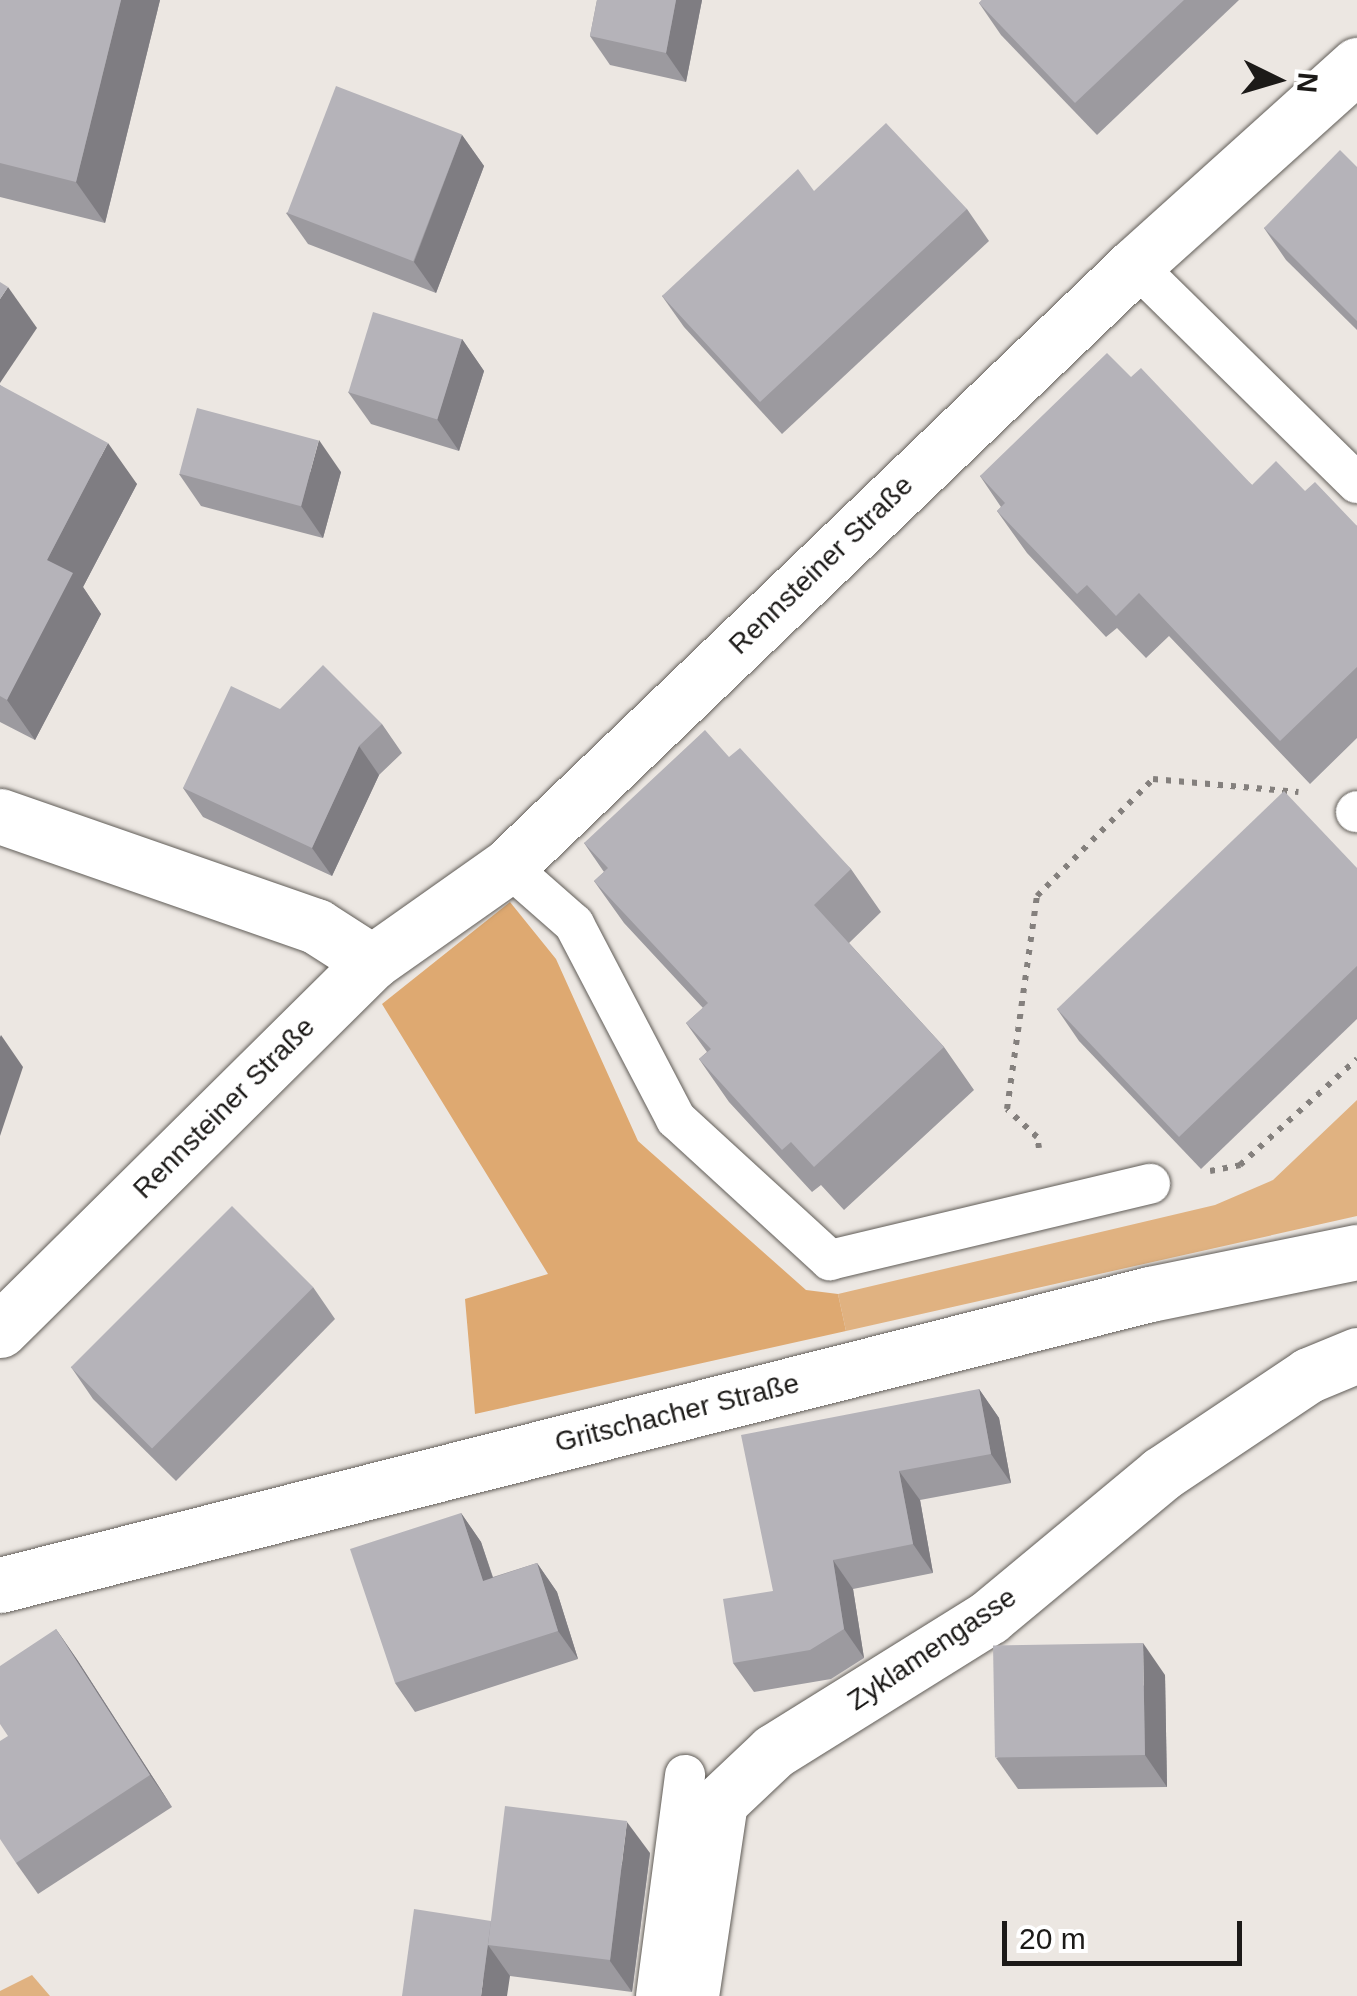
<!DOCTYPE html>
<meta charset="utf-8">
<style>
body{margin:0}
#map{position:relative;width:1357px;height:1996px;overflow:hidden;background:#ece7e2;font-family:Helvetica,sans-serif}
div>[style]{position:absolute}
[style*='--x']{left:calc(var(--x)*1px);top:calc(var(--y)*1px);width:calc(var(--w)*1px);rotate:calc(var(--a)*1deg)}
.green>*{inset:0;background:#e0b281}
.forest>*{inset:0;background:#dea971}
.path>*{height:6px;margin-top:-3px;transform-origin:0;background:repeating-linear-gradient(90deg,#84807d 0 5px,transparent 0 13px)}
.roads{filter:drop-shadow(0 0 2px #615d58) drop-shadow(0 0 2px #615d58)}
.lane>*{height:40px;margin:-20px;padding:0 20px;transform-origin:20px;border-radius:20px;background:#fff}
.street>*{height:55px;margin:-27.5px;padding:0 27.5px;transform-origin:27.5px;border-radius:27.5px;background:#fff}
.wall>*{inset:0;background:#9c9a9f}
.shaded-wall>*{inset:0;background:#7f7d82}
.building>*{inset:0;background:#b5b3b9;transform-origin:0 0}
span{translate:-50% -50%;white-space:nowrap;text-align:center;line-height:1.15;-webkit-text-stroke:9px #fff;paint-order:stroke}
.street-label{font-size:28px;color:#1c1a18}
.north{position:absolute;left:1227px;top:30px;width:100px;height:100px;-webkit-text-stroke:8px #fff;paint-order:stroke;rotate:95deg;font-size:28px;font-weight:700;line-height:40px;text-align:center;color:#1c1a18}
.north::after{content:'';display:block;margin:auto;width:35px;height:45px;background:#1c1a18;clip-path:polygon(50% 0,100% 100%,50% 72%,0 100%)}
.scale{position:absolute;left:1002px;top:1921px;width:240px;height:45px;box-sizing:border-box;border:5px solid #1c1a18;border-top:0;padding-left:12px;font-size:30px;line-height:35px;white-space:nowrap;color:#1c1a18;-webkit-text-stroke:8px #fff;paint-order:stroke}
</style>
<div id="map">
<div class="green">
<i style="clip-path:polygon(1357px 1100px,1357px 1216px,846px 1331px,838px 1294px,1215px 1205px,1273px 1180px)"></i>
<i style="clip-path:polygon(32px 1975px,50px 1996px,0 1996px,0 1991px)"></i>
</div>
<div class="forest">
<i style="clip-path:polygon(510px 902px,556px 959px,638px 1141px,806px 1290px,838px 1294px,846px 1331px,475px 1414px,465px 1299px,548px 1274px,382px 1004px)"></i>
</div>
<div class="path">
<i style="--x:1039;--y:1148;--w:11;--a:-100"></i>
<i style="--x:1037;--y:1137;--w:41;--a:-137"></i>
<i style="--x:1007;--y:1109;--w:215;--a:-82"></i>
<i style="--x:1037;--y:896;--w:165;--a:-45.2"></i>
<i style="--x:1153;--y:779;--w:146;--a:5.1"></i>
<i style="--x:1210;--y:1171;--w:31;--a:-11"></i>
<i style="--x:1240;--y:1165;--w:158;--a:-42.2"></i>
</div>
<div class="roads">
<div class="lane">
<i style="--x:1135;--y:265;--w:311;--a:44.5"></i>
<i style="--x:1356;--y:812;--w:1;--a:-45"></i>
<i style="--x:508;--y:866;--w:88;--a:41.3"></i>
<i style="--x:574;--y:924;--w:220;--a:62.4"></i>
<i style="--x:676;--y:1119;--w:209;--a:42.5"></i>
<i style="--x:830;--y:1260;--w:329;--a:-13.4"></i>
<i style="--x:656;--y:1996;--w:223;--a:-82.5"></i>
</div>
<div class="street">
<i style="--x:0;--y:816;--w:335;--a:19.2"></i>
<i style="--x:316;--y:926;--w:67;--a:32.7"></i>
<i style="--x:0;--y:1330;--w:523;--a:-44.69"></i>
<i style="--x:372;--y:962;--w:166;--a:-35.2"></i>
<i style="--x:508;--y:866;--w:869;--a:-43.79"></i>
<i style="--x:1135;--y:265;--w:299;--a:-42"></i>
<i style="--x:0;--y:1585;--w:1186;--a:-14.2"></i>
<i style="--x:1150;--y:1294;--w:211;--a:-11.5"></i>
<i style="--x:691;--y:1996;--w:196;--a:-81.5"></i>
<i style="--x:720;--y:1802;--w:74;--a:-43.4"></i>
<i style="--x:774;--y:1751;--w:253;--a:-31.9"></i>
<i style="--x:989;--y:1617;--w:224;--a:-39.7"></i>
<i style="--x:1161;--y:1474;--w:178;--a:-33.8"></i>
<i style="--x:1309;--y:1375;--w:52;--a:-22.6"></i>
</div>
</div>
<div class="wall">
<i style="clip-path:polygon(0 0,160px 0,105px 223px,0 197px)"></i>
<i style="clip-path:polygon(597px 0,702px 0,686px 82px,610px 65px,590px 36px)"></i>
<i style="clip-path:polygon(982px 0,1239px 0,1097px 135px,1001px 35px,979px 3px)"></i>
<i style="clip-path:polygon(462px 135px,484px 166px,436px 293px,308px 244px,286px 213px)"></i>
<i style="clip-path:polygon(1357px 167px,1357px 330px,1286px 260px,1264px 228px)"></i>
<i style="clip-path:polygon(814px 191px,967px 209px,989px 241px,782px 434px,684px 327px,662px 296px)"></i>
<i style="clip-path:polygon(462px 339px,484px 371px,459px 451px,371px 424px,348px 392px)"></i>
<i style="clip-path:polygon(1131px 377px,1252px 485px,1305px 491px,1357px 526px,1357px 738px,1310px 784px,1169px 636px,1146px 658px,1117px 628px,1106px 637px,1027px 553px,997px 511px,1001px 507px,980px 476px)"></i>
<i style="clip-path:polygon(0 385px,137px 484px,83px 587px,101px 614px,35px 740px,0 722px)"></i>
<i style="clip-path:polygon(341px 472px,323px 538px,201px 506px,179px 474px)"></i>
<i style="clip-path:polygon(280px 709px,382px 724px,402px 753px,379px 775px,332px 876px,203px 817px,183px 788px)"></i>
<i style="clip-path:polygon(729px 757px,851px 869px,881px 912px,849px 943px,944px 1047px,974px 1090px,844px 1210px,821px 1185px,812px 1192px,729px 1102px,699px 1059px,707px 1052px,686px 1023px,703px 1008px,624px 923px,594px 881px,604px 872px,584px 843px)"></i>
<i style="clip-path:polygon(1357px 868px,1357px 1019px,1201px 1169px,1079px 1041px,1057px 1009px)"></i>
<i style="clip-path:polygon(313px 1287px,335px 1319px,176px 1481px,93px 1399px,71px 1367px)"></i>
<i style="clip-path:polygon(979px 1389px,999px 1418px,1011px 1483px,920px 1500px,933px 1573px,853px 1589px,864px 1658px,831px 1679px,754px 1692px,733px 1663px,773px 1591px)"></i>
<i style="clip-path:polygon(461px 1513px,481px 1542px,493px 1577px,537px 1563px,557px 1592px,578px 1659px,415px 1712px,395px 1683px)"></i>
<i style="clip-path:polygon(56px 1629px,78px 1661px,172px 1807px,38px 1894px,16px 1863px,8px 1736px)"></i>
<i style="clip-path:polygon(1165px 1675px,1167px 1787px,1018px 1789px,996px 1758px)"></i>
<i style="clip-path:polygon(650px 1853px,632px 1992px,510px 1976px,402px 1996px,491px 1921px)"></i>
</div>
<div class="shaded-wall">
<i style="clip-path:polygon(121px 0,160px 0,105px 223px,76px 182px)"></i>
<i style="clip-path:polygon(676px 0,702px 0,686px 82px,666px 53px)"></i>
<i style="clip-path:polygon(462px 135px,484px 166px,436px 293px,414px 262px)"></i>
<i style="clip-path:polygon(8px 287px,37px 328px,0 383px,0 299px)"></i>
<i style="clip-path:polygon(462px 339px,484px 371px,459px 451px,437px 419px)"></i>
<i style="clip-path:polygon(319px 440px,341px 472px,323px 538px,301px 506px)"></i>
<i style="clip-path:polygon(108px 443px,137px 484px,83px 587px,101px 614px,35px 740px,7px 700px,47px 560px)"></i>
<i style="clip-path:polygon(359px 746px,379px 775px,332px 876px,312px 848px)"></i>
<i style="clip-path:polygon(1px 1035px,23px 1067px,0 1136px,0 1037px)"></i>
<i style="clip-path:polygon(979px 1389px,999px 1418px,1011px 1483px,991px 1454px)"></i>
<i style="clip-path:polygon(899px 1471px,920px 1500px,933px 1573px,913px 1544px)"></i>
<i style="clip-path:polygon(461px 1513px,481px 1542px,503px 1609px,483px 1581px)"></i>
<i style="clip-path:polygon(833px 1560px,853px 1589px,864px 1658px,844px 1629px)"></i>
<i style="clip-path:polygon(537px 1563px,557px 1592px,578px 1659px,558px 1631px)"></i>
<i style="clip-path:polygon(56px 1629px,78px 1661px,172px 1807px,150px 1775px)"></i>
<i style="clip-path:polygon(1143px 1643px,1165px 1675px,1167px 1787px,1145px 1755px)"></i>
<i style="clip-path:polygon(627px 1822px,650px 1853px,632px 1992px,610px 1961px)"></i>
<i style="clip-path:polygon(491px 1921px,488px 1945px,510px 1976px,507px 1996px,481px 1996px)"></i>
</div>
<div class="building">
<i style="clip-path:polygon(0 0,121px 0,76px 182px,0 163px)"></i>
<i style="clip-path:polygon(597px 0,676px 0,666px 53px,590px 36px)"></i>
<i style="clip-path:polygon(982px 0,1184px 0,1075px 103px,979px 3px)"></i>
<i style="left:336px;top:86px;width:135px;height:136px;rotate:21deg"></i>
<i style="clip-path:polygon(886px 123px,967px 209px,760px 402px,662px 296px,798px 169px,814px 191px)"></i>
<i style="clip-path:polygon(1340px 150px,1357px 167px,1357px 321px,1264px 228px)"></i>
<i style="clip-path:polygon(0 282px,8px 287px,0 299px)"></i>
<i style="left:373px;top:312px;width:93px;height:84px;rotate:17deg"></i>
<i style="clip-path:polygon(1107px 353px,1131px 377px,1141px 368px,1252px 485px,1276px 461px,1305px 491px,1315px 482px,1357px 526px,1357px 667px,1280px 741px,1139px 593px,1116px 616px,1087px 585px,1077px 594px,997px 511px,1005px 503px,980px 476px)"></i>
<i style="clip-path:polygon(0 385px,108px 443px,47px 560px,73px 573px,7px 700px,0 696px)"></i>
<i style="left:197px;top:408px;width:126px;height:68px;rotate:15deg"></i>
<i style="clip-path:polygon(323px 665px,382px 724px,359px 746px,312px 848px,183px 788px,231px 686px,280px 709px)"></i>
<i style="clip-path:polygon(705px 730px,729px 757px,740px 748px,851px 869px,814px 905px,944px 1047px,814px 1167px,791px 1142px,782px 1150px,699px 1059px,711px 1049px,686px 1023px,708px 1003px,594px 881px,608px 868px,584px 843px)"></i>
<i style="clip-path:polygon(1284px 791px,1357px 868px,1357px 966px,1179px 1137px,1057px 1009px)"></i>
<i style="left:232px;top:1206px;width:115px;height:228px;rotate:45deg"></i>
<i style="clip-path:polygon(979px 1389px,991px 1454px,899px 1471px,913px 1544px,833px 1560px,844px 1629px,810px 1650px,733px 1663px,723px 1599px,773px 1591px,741px 1435px)"></i>
<i style="clip-path:polygon(461px 1513px,483px 1581px,537px 1563px,558px 1631px,395px 1683px,350px 1549px)"></i>
<i style="clip-path:polygon(56px 1629px,150px 1775px,16px 1863px,0 1839px,0 1741px,8px 1736px,0 1724px,0 1666px)"></i>
<i style="left:1143px;top:1643px;width:112px;height:150px;rotate:89deg"></i>
<i style="left:505px;top:1806px;width:123px;height:140px;rotate:7deg"></i>
<i style="clip-path:polygon(414px 1909px,491px 1921px,481px 1996px,402px 1996px)"></i>
</div>
<div class="street-label">
<span style="left:821px;top:565px;rotate:-44deg">Rennsteiner Straße</span>
<span style="left:224px;top:1108px;rotate:-45deg">Rennsteiner Straße</span>
<span style="left:677px;top:1413px;rotate:-14deg">Gritschacher Straße</span>
<span style="left:932px;top:1649px;rotate:-34deg">Zyklamengasse</span>
</div>
<div class="north">N</div>
<div class="scale">20 m</div>
</div>
